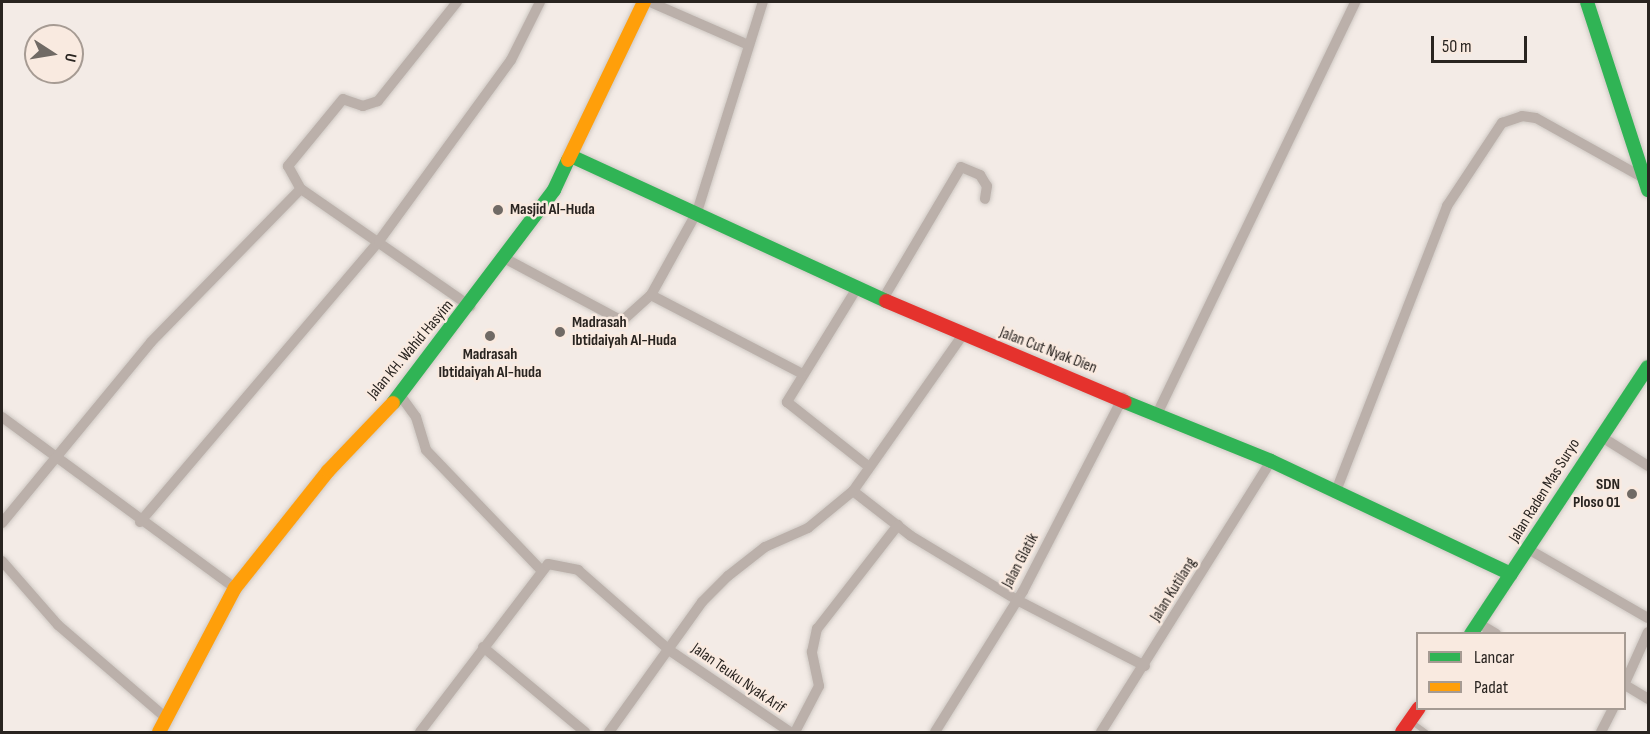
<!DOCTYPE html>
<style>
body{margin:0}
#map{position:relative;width:1650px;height:734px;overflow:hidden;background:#f3ebe6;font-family:"Sofia Sans Condensed",sans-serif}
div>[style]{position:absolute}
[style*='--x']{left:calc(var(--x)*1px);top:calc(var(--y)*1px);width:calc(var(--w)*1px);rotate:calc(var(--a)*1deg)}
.roads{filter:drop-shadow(0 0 2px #cec8c3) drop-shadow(0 0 2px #cec8c3)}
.lane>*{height:5px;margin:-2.5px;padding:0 2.5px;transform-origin:2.5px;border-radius:2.5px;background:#bbb0aa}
.street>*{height:10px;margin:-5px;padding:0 5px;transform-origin:5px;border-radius:5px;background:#bbb0aa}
.fast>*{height:14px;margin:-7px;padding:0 7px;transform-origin:7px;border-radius:7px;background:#30b455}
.slow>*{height:14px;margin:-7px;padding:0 7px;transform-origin:7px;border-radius:7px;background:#ff9f0a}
.jam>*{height:14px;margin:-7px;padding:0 7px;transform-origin:7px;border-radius:7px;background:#e5322d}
.dots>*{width:16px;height:16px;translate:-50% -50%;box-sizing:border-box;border:3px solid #f9eae0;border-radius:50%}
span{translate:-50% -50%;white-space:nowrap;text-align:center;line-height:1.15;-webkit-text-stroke:5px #f9eae0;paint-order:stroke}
.poi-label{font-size:16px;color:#292420;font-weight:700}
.left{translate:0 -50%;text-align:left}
.right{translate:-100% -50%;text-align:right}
.street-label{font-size:16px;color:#292420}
.frame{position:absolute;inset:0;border:3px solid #292420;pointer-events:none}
.legend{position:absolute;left:1416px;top:632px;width:210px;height:78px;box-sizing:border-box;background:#f9eae0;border:2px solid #a69b93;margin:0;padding:8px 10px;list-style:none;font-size:18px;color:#292420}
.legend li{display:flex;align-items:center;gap:12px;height:30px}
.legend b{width:30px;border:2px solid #a69b93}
.north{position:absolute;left:24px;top:24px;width:60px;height:60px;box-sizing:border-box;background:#f9eae0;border:2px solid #a69b93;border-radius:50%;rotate:102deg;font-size:16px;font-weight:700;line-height:24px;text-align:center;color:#292420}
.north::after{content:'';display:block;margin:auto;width:21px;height:27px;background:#706a65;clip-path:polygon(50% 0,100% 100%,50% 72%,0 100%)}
.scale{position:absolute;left:1431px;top:36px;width:96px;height:27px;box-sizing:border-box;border:3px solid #292420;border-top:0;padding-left:8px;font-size:18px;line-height:21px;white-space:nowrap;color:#292420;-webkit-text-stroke:4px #f9eae0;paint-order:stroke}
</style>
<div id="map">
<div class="roads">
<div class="lane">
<i style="--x:1412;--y:722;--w:17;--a:36"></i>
</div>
<div class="street">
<i style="--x:457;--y:2;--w:127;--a:128.6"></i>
<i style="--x:378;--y:101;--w:16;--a:162"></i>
<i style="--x:363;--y:106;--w:21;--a:-161"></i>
<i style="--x:343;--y:99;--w:87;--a:129.4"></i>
<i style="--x:288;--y:166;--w:26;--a:61"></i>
<i style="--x:301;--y:189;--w:206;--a:34.7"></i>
<i style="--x:650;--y:2;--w:105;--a:23.6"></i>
<i style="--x:506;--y:259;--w:132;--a:28.1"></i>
<i style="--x:622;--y:321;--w:39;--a:-42"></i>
<i style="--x:651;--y:295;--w:95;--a:-61"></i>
<i style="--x:697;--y:212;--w:220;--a:-72.6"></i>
<i style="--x:857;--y:288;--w:134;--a:121.6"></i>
<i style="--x:787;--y:402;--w:103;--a:38.3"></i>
<i style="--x:651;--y:295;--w:169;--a:27.5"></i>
<i style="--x:883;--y:299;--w:153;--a:-59.4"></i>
<i style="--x:961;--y:167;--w:21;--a:23"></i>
<i style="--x:980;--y:175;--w:13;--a:58"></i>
<i style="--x:987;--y:186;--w:13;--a:99"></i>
<i style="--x:400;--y:395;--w:27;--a:54"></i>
<i style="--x:416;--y:417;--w:34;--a:73"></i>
<i style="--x:426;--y:450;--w:165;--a:46.2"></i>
<i style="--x:1158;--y:412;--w:455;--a:-64.3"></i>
<i style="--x:2;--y:417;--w:289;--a:36.3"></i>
<i style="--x:1600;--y:436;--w:57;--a:32"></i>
<i style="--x:853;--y:491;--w:73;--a:37.8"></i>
<i style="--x:911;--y:536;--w:124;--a:31.1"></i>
<i style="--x:1017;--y:600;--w:144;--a:27.3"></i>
<i style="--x:1336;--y:491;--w:306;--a:-68.7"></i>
<i style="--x:1447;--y:206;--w:100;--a:-56.5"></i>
<i style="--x:1502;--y:123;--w:21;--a:-19"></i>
<i style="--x:1522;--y:116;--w:14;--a:8"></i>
<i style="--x:1536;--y:118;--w:124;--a:29.1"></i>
<i style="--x:140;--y:522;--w:369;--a:-49.6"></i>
<i style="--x:379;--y:241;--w:224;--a:-53.9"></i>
<i style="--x:511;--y:60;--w:65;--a:-63.4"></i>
<i style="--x:2;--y:523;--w:234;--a:-50.5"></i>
<i style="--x:151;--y:342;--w:214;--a:-45.6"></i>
<i style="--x:1528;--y:549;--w:138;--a:29.9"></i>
<i style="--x:2;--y:561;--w:85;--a:48.8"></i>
<i style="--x:58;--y:625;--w:143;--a:40.7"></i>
<i style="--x:1478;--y:623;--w:21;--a:31"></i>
<i style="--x:483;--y:647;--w:133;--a:39.8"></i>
<i style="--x:1624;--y:685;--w:58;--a:-65.6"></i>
<i style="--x:1625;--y:685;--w:27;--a:31"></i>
<i style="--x:420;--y:732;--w:211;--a:-52.7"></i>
<i style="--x:548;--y:564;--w:31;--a:11"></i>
<i style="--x:578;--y:570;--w:121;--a:41.3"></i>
<i style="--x:669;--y:650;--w:146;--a:34.1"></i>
<i style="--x:609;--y:732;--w:160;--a:-54.4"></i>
<i style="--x:702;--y:602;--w:37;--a:-45"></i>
<i style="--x:728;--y:576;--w:47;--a:-38.1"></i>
<i style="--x:765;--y:547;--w:47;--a:-23.8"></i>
<i style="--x:808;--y:528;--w:58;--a:-39.4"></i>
<i style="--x:853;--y:491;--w:189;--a:-54.9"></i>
<i style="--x:795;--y:732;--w:52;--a:-62.4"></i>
<i style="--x:819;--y:686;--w:35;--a:-102"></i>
<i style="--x:812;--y:652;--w:24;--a:-78"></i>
<i style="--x:817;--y:629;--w:132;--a:-52.1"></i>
<i style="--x:935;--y:732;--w:166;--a:-58"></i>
<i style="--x:1023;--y:591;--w:218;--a:-62.7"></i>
<i style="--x:1101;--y:732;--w:320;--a:-57.9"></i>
<i style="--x:1601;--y:732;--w:27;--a:-63"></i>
</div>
<div class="fast">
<i style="--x:1587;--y:2;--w:198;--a:72"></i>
<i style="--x:573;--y:157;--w:345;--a:24.7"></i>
<i style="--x:1125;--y:402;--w:157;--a:22"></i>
<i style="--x:1271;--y:461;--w:265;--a:25.2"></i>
<i style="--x:393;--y:403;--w:267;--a:-52.9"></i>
<i style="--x:554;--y:190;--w:33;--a:-65"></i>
<i style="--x:1471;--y:634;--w:320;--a:-56.5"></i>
</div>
<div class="slow">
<i style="--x:568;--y:160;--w:175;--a:-64.3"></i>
<i style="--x:159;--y:732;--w:163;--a:-62.2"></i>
<i style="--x:235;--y:588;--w:149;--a:-51.5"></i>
<i style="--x:328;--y:471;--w:94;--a:-46.3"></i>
</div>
<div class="jam">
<i style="--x:886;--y:301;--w:259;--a:22.9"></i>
<i style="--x:1402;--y:732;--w:29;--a:-55"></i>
</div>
</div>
<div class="dots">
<i style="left:498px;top:210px;background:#706a65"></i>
<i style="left:560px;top:332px;background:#706a65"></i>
<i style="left:490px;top:336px;background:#706a65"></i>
<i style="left:1632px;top:494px;background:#706a65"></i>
</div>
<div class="poi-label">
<span class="left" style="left:510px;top:210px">Masjid Al-Huda</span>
<span class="left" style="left:572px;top:332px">Madrasah<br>Ibtidaiyah Al-Huda</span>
<span style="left:490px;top:364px">Madrasah<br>Ibtidaiyah Al-huda</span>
<span class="right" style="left:1620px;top:494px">SDN<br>Ploso 01</span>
</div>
<div class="street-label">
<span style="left:411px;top:350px;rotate:-50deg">Jalan KH. Wahid Hasyim</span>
<span style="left:1048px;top:351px;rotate:21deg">Jalan Cut Nyak Dien</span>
<span style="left:1545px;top:491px;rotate:-58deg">Jalan Raden Mas Suryo</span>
<span style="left:1021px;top:561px;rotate:-62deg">Jalan Glatik</span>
<span style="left:1174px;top:590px;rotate:-58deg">Jalan Kutilang</span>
<span style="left:738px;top:679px;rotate:35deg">Jalan Teuku Nyak Arif</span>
</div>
<div class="frame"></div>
<ul class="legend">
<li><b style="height:8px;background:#30b455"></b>Lancar</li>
<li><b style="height:8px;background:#ff9f0a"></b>Padat</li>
</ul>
<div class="north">U</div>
<div class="scale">50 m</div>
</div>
